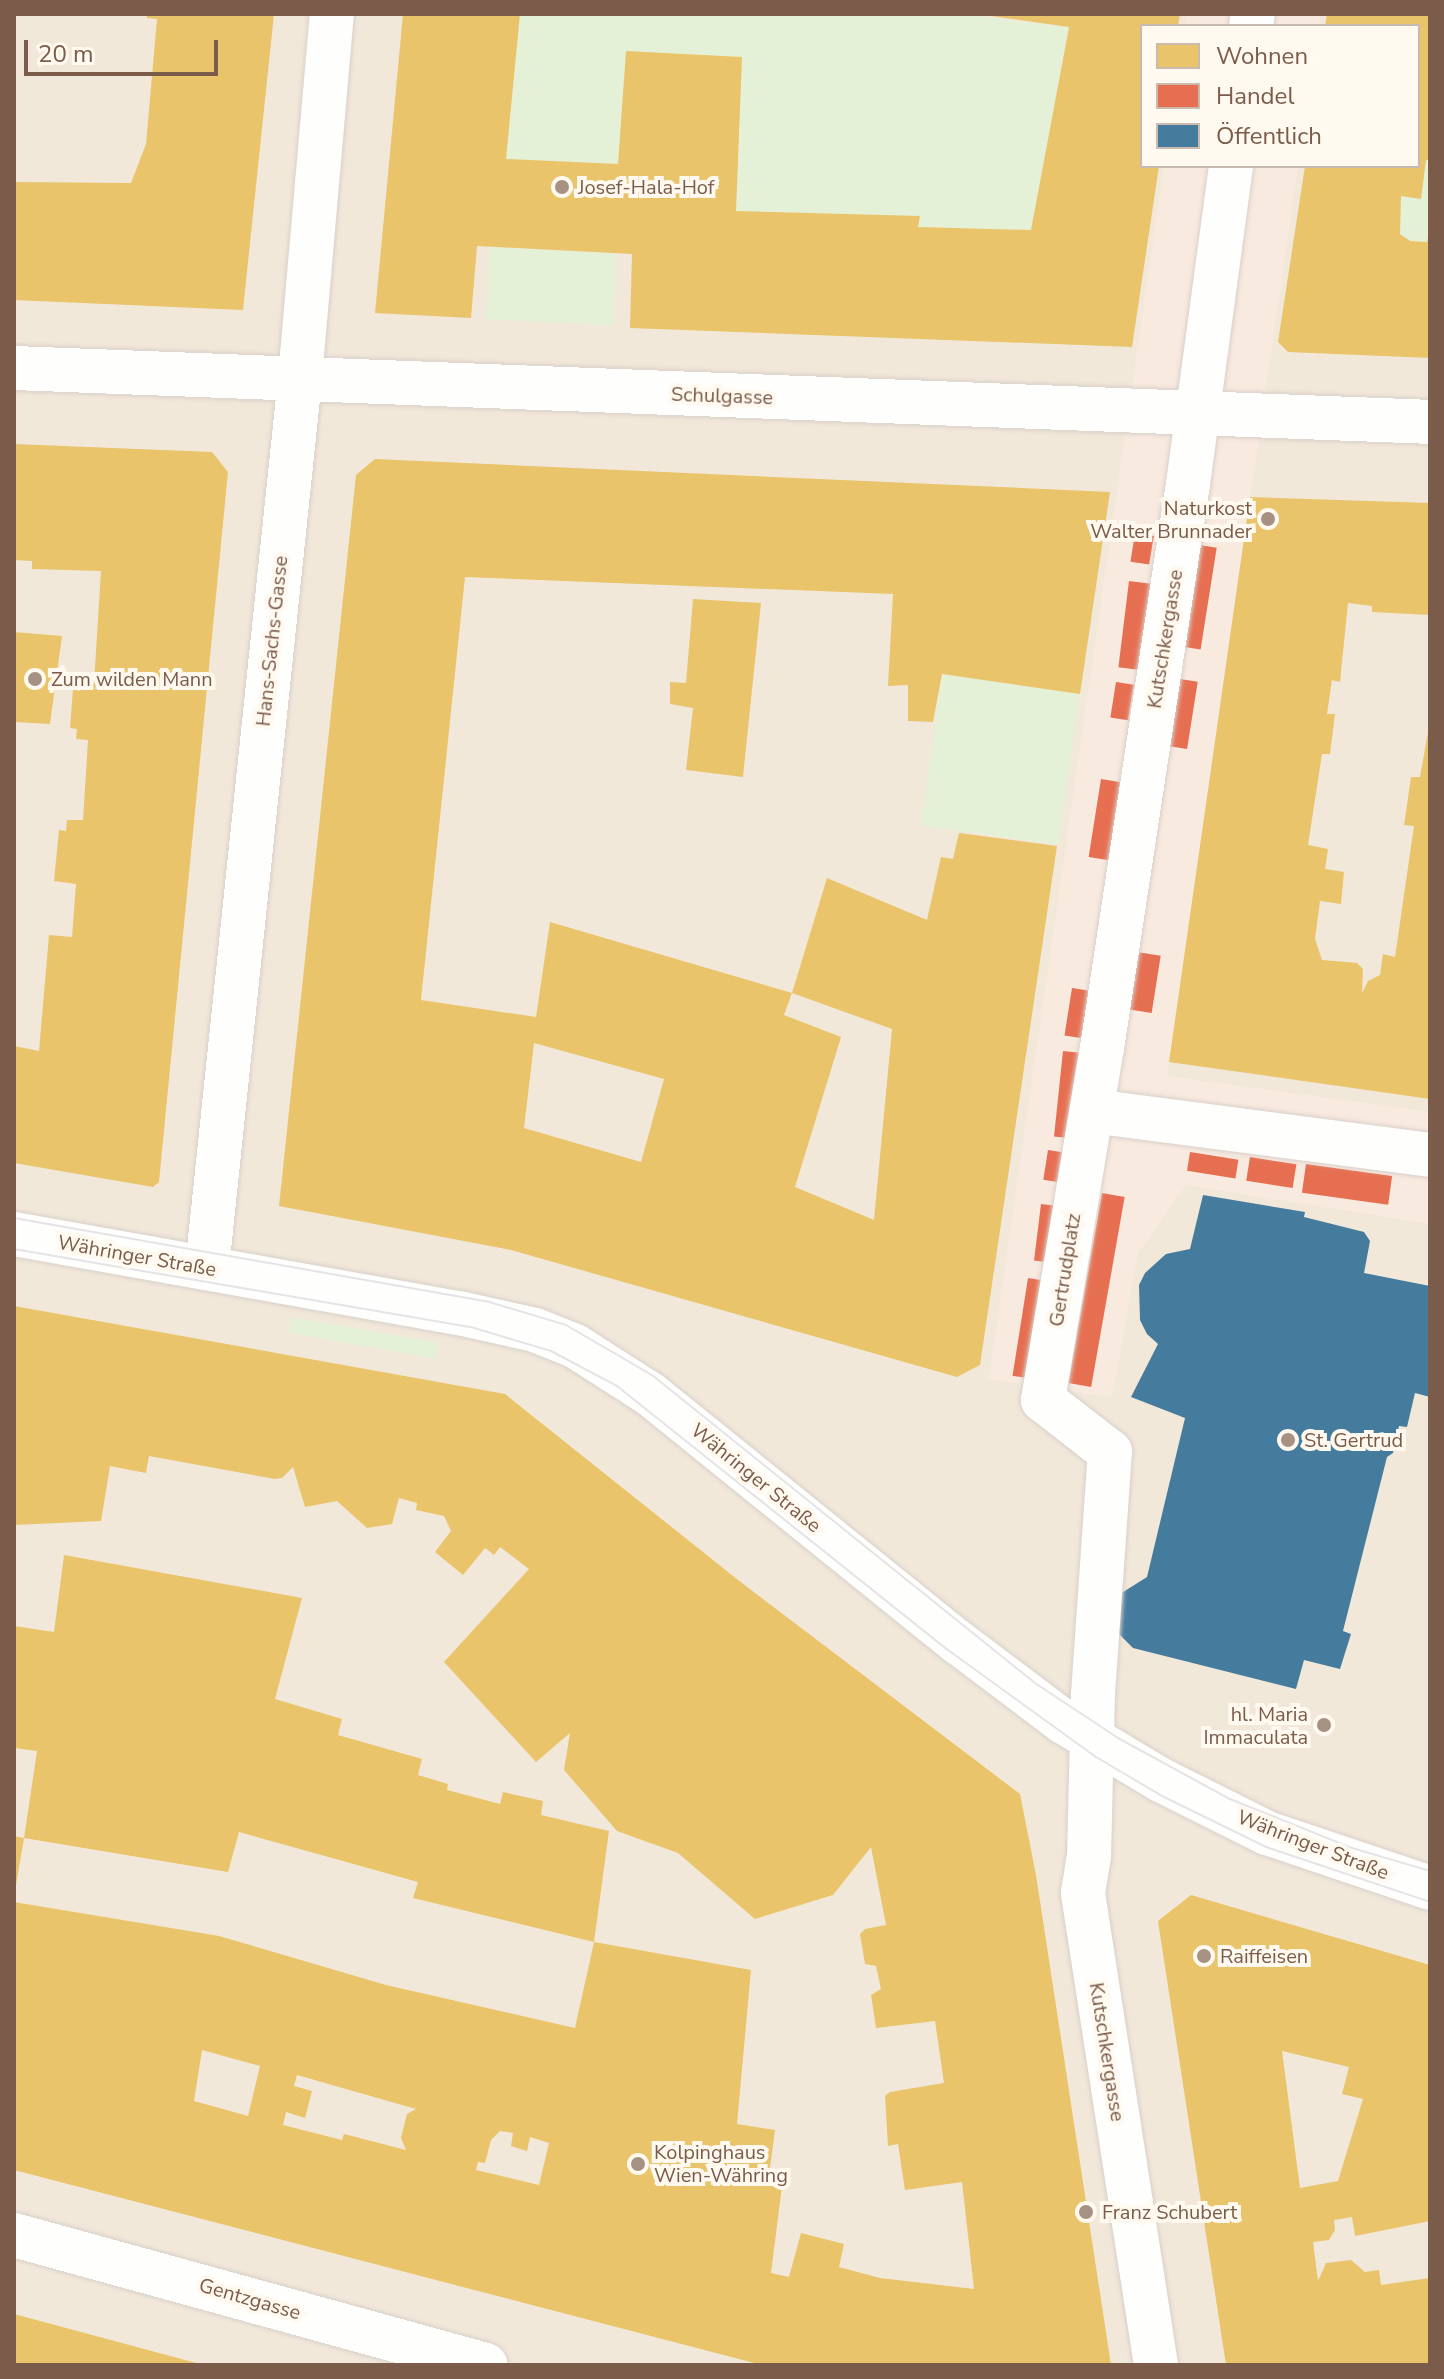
<!DOCTYPE html>
<meta charset="utf-8">
<style>
body{margin:0}
#map{position:relative;width:1444px;height:2379px;overflow:hidden;background:#f9f5ed;font-family:"Nunito Sans",sans-serif}
div>[style]{position:absolute}
[style*='--x']{left:calc(var(--x)*1px);top:calc(var(--y)*1px);width:calc(var(--w)*1px);rotate:calc(var(--a)*1deg)}
.residential>*{inset:0;background:#f2e8da}
.commercial>*{inset:0;background:#f9eae0;transform-origin:0 0}
.green>*{inset:0;background:#e5f1d7;transform-origin:0 0}
.homes>*{inset:0;background:#e9c46a}
.shops>*{inset:0;background:#e76f51;transform-origin:0 0}
.public>*{inset:0;background:#457b9d}
.roads{filter:drop-shadow(0 0 2px #d8d0ca) drop-shadow(0 0 2px #d8d0ca)}
.street>*{height:44px;margin:-22px;padding:0 22px;transform-origin:22px;border-radius:22px;background:#fefefc}
.secondary>*{height:44px;margin:-22px;padding:0 22px;transform-origin:22px;border-radius:22px;background:#fefefc}
.tram>*{height:2px;margin:-1px;padding:0 1px;transform-origin:1px;border-radius:1px;background:#e6e3e6}
.dots>*{width:22px;height:22px;translate:-50% -50%;box-sizing:border-box;border:4px solid #fff9f0;border-radius:50%}
span{translate:-50% -50%;white-space:nowrap;text-align:center;line-height:1.15;-webkit-text-stroke:8px #fff9f0;paint-order:stroke}
.poi-label{font-size:20px;color:#7b5b49}
.left{translate:0 -50%;text-align:left}
.right{translate:-100% -50%;text-align:right}
.street-label{font-size:20px;color:#7b5b49}
.frame{position:absolute;inset:0;border:16px solid #7b5b49;pointer-events:none}
.legend{position:absolute;left:1140px;top:24px;width:280px;height:144px;box-sizing:border-box;background:#fff9f0;border:2px solid #cabaad;margin:0;padding:10px 14px;list-style:none;font-size:24px;color:#7b5b49}
.legend li{display:flex;align-items:center;gap:16px;height:40px}
.legend b{width:40px;border:2px solid #cabaad}
.scale{position:absolute;left:24px;top:40px;width:194px;height:36px;box-sizing:border-box;border:4px solid #7b5b49;border-top:0;padding-left:10px;font-size:24px;line-height:28px;white-space:nowrap;color:#7b5b49;-webkit-text-stroke:6px #fff9f0;paint-order:stroke}
</style>
<div id="map">
<div class="residential">
<i style="clip-path:polygon(evenodd,14px 14px,1430px 14px,1430px 2365px,14px 2365px,14px 14px,1142px 26px,1418px 26px,1418px 166px,1142px 166px,1142px 26px)"></i>
</div>
<div class="commercial">
<i style="left:1186px;top:14px;width:134px;height:12px"></i>
<i style="clip-path:polygon(1164px 166px,1298px 166px,1167px 1076px,1430px 1112px,1430px 1224px,1186px 1185px,1138px 1253px,1112px 1397px,989px 1379px)"></i>
</div>
<div class="green">
<i style="clip-path:polygon(520px 14px,960px 14px,1069px 27px,1031px 230px,918px 227px,919px 216px,736px 211px,742px 58px,618px 164px,506px 159px)"></i>
<i style="clip-path:polygon(1426px 160px,1430px 160px,1427px 242px,1410px 241px,1400px 234px,1401px 196px,1421px 199px)"></i>
<i style="left:490px;top:247px;width:127px;height:72px;rotate:3deg"></i>
<i style="left:942px;top:674px;width:139px;height:153px;rotate:8deg"></i>
<i style="left:291px;top:1317px;width:149px;height:16px;rotate:10deg"></i>
</div>
<div class="homes">
<i style="clip-path:polygon(147px 14px,274px 14px,243px 310px,14px 300px,14px 182px,131px 183px,146px 144px,157px 19px,147px 18px)"></i>
<i style="clip-path:polygon(403px 14px,520px 14px,506px 159px,618px 164px,626px 51px,742px 57px,736px 211px,920px 216px,918px 227px,1031px 230px,1069px 27px,977px 14px,1180px 14px,1178px 26px,1142px 26px,1142px 166px,1159px 166px,1132px 347px,630px 328px,632px 254px,477px 246px,471px 318px,375px 313px)"></i>
<i style="clip-path:polygon(1327px 14px,1430px 14px,1430px 160px,1426px 160px,1421px 199px,1401px 196px,1400px 234px,1410px 241px,1427px 242px,1430px 229px,1430px 358px,1288px 352px,1278px 342px,1305px 166px,1418px 166px,1418px 26px,1325px 26px)"></i>
<i style="clip-path:polygon(14px 444px,212px 452px,228px 472px,159px 1182px,153px 1187px,14px 1163px,14px 1046px,39px 1051px,49px 935px,72px 937px,76px 884px,54px 881px,59px 830px,66px 831px,67px 820px,83px 820px,88px 740px,76px 739px,77px 729px,70px 728px,73px 689px,80px 691px,81px 682px,94px 683px,101px 571px,32px 569px,32px 561px,14px 560px)"></i>
<i style="clip-path:polygon(evenodd,375px 459px,1110px 492px,1080px 694px,942px 674px,933px 722px,908px 721px,908px 685px,888px 686px,893px 594px,465px 577px,421px 1000px,536px 1017px,550px 922px,792px 993px,784px 1015px,841px 1037px,795px 1187px,874px 1220px,892px 1029px,792px 993px,827px 878px,927px 920px,941px 857px,953px 859px,959px 833px,1057px 846px,980px 1365px,957px 1377px,511px 1250px,279px 1206px,356px 475px,375px 459px,534px 1043px,664px 1079px,641px 1162px,524px 1128px,534px 1043px)"></i>
<i style="clip-path:polygon(1250px 497px,1430px 503px,1430px 615px,1372px 612px,1372px 606px,1348px 603px,1340px 682px,1332px 680px,1327px 714px,1335px 714px,1330px 754px,1322px 754px,1308px 845px,1328px 849px,1325px 869px,1344px 872px,1341px 904px,1320px 901px,1315px 939px,1322px 960px,1357px 963px,1363px 969px,1362px 993px,1368px 981px,1380px 975px,1383px 954px,1395px 957px,1414px 826px,1404px 825px,1411px 777px,1420px 777px,1430px 721px,1430px 1099px,1169px 1062px)"></i>
<i style="clip-path:polygon(693px 599px,761px 603px,743px 777px,686px 770px,693px 708px,670px 704px,670px 682px,686px 683px)"></i>
<i style="clip-path:polygon(14px 632px,62px 636px,50px 724px,14px 722px)"></i>
<i style="clip-path:polygon(evenodd,14px 1306px,505px 1394px,738px 1580px,1020px 1794px,1036px 1875px,1111px 2365px,762px 2365px,14px 2170px,14px 1902px,219px 1936px,386px 1985px,575px 2028px,594px 1942px,413px 1898px,418px 1882px,239px 1832px,228px 1872px,24px 1838px,14px 1897px,14px 1836px,24px 1838px,37px 1751px,14px 1748px,14px 1626px,54px 1632px,64px 1555px,302px 1598px,275px 1699px,342px 1719px,338px 1735px,422px 1759px,418px 1775px,448px 1784px,447px 1790px,500px 1804px,503px 1792px,543px 1801px,541px 1815px,609px 1831px,594px 1942px,751px 1970px,737px 2124px,775px 2130px,768px 2183px,782px 2186px,771px 2273px,789px 2277px,801px 2233px,844px 2244px,839px 2267px,880px 2278px,974px 2289px,962px 2182px,905px 2190px,898px 2144px,888px 2146px,885px 2096px,890px 2092px,944px 2083px,935px 2021px,876px 2028px,871px 1995px,881px 1989px,876px 1966px,865px 1964px,860px 1934px,865px 1929px,886px 1925px,871px 1847px,833px 1895px,755px 1919px,678px 1853px,617px 1831px,564px 1770px,570px 1733px,536px 1762px,444px 1662px,529px 1569px,500px 1547px,494px 1555px,485px 1548px,463px 1575px,435px 1552px,451px 1531px,444px 1516px,416px 1510px,417px 1503px,399px 1498px,392px 1524px,367px 1528px,337px 1501px,305px 1507px,293px 1467px,282px 1478px,275px 1479px,149px 1456px,146px 1473px,110px 1466px,101px 1521px,14px 1525px,14px 1306px,202px 2050px,260px 2066px,248px 2116px,194px 2101px,202px 2050px,14px 1306px,297px 2075px,416px 2109px,407px 2114px,401px 2138px,406px 2150px,344px 2134px,342px 2140px,283px 2125px,286px 2112px,305px 2118px,312px 2091px,294px 2086px,297px 2075px,14px 1306px,500px 2131px,513px 2133px,511px 2146px,527px 2151px,530px 2137px,549px 2143px,539px 2185px,476px 2170px,478px 2162px,485px 2163px,491px 2140px,500px 2131px)"></i>
<i style="clip-path:polygon(evenodd,1191px 1895px,1430px 1965px,1430px 2221px,1355px 2236px,1352px 2217px,1334px 2220px,1335px 2230px,1329px 2240px,1313px 2242px,1318px 2281px,1326px 2263px,1351px 2260px,1365px 2272px,1379px 2270px,1381px 2285px,1430px 2278px,1430px 2365px,1226px 2365px,1158px 1921px,1191px 1895px,1282px 2051px,1349px 2067px,1342px 2094px,1363px 2099px,1338px 2181px,1300px 2188px,1282px 2051px)"></i>
<i style="clip-path:polygon(14px 2314px,200px 2364px,200px 2365px,14px 2365px)"></i>
</div>
<div class="shops">
<i style="left:1135px;top:533px;width:19px;height:29px;rotate:9deg"></i>
<i style="left:1193px;top:544px;width:24px;height:103px;rotate:9deg"></i>
<i style="left:1129px;top:581px;width:24px;height:87px;rotate:7deg"></i>
<i style="left:1174px;top:678px;width:24px;height:68px;rotate:9deg"></i>
<i style="left:1116px;top:682px;width:18px;height:36px;rotate:9deg"></i>
<i style="left:1101px;top:779px;width:25px;height:79px;rotate:9deg"></i>
<i style="left:1137px;top:952px;width:24px;height:58px;rotate:9deg"></i>
<i style="left:1072px;top:988px;width:18px;height:48px;rotate:9deg"></i>
<i style="left:1063px;top:1051px;width:19px;height:86px;rotate:6deg"></i>
<i style="left:1048px;top:1150px;width:24px;height:30px;rotate:9deg"></i>
<i style="left:1190px;top:1152px;width:49px;height:19px;rotate:9deg"></i>
<i style="left:1250px;top:1157px;width:47px;height:24px;rotate:9deg"></i>
<i style="left:1306px;top:1164px;width:87px;height:29px;rotate:8deg"></i>
<i style="left:1102px;top:1193px;width:23px;height:193px;rotate:10deg"></i>
<i style="left:1041px;top:1204px;width:23px;height:57px;rotate:7deg"></i>
<i style="left:1028px;top:1278px;width:19px;height:99px;rotate:9deg"></i>
</div>
<div class="public">
<i style="clip-path:polygon(1203px 1195px,1305px 1212px,1304px 1217px,1364px 1232px,1370px 1241px,1364px 1273px,1430px 1286px,1430px 1397px,1415px 1393px,1407px 1427px,1399px 1426px,1393px 1453px,1387px 1457px,1343px 1631px,1351px 1634px,1340px 1669px,1304px 1660px,1296px 1689px,1133px 1648px,1115px 1630px,1120px 1594px,1147px 1577px,1185px 1418px,1131px 1397px,1158px 1344px,1147px 1334px,1140px 1320px,1139px 1285px,1145px 1273px,1166px 1254px,1190px 1249px)"></i>
</div>
<div class="roads">
<div class="street">
<i style="--x:1251;--y:26;--w:12;--a:-81"></i>
<i style="--x:14;--y:368;--w:1417;--a:2.18"></i>
<i style="--x:1092;--y:1111;--w:341;--a:7.4"></i>
<i style="--x:207;--y:1268;--w:895;--a:-84.03"></i>
<i style="--x:300;--y:378;--w:365;--a:-85"></i>
<i style="--x:1156;--y:2365;--w:478;--a:-98.8"></i>
<i style="--x:1083;--y:1893;--w:36;--a:-81"></i>
<i style="--x:1089;--y:1857;--w:163;--a:-88.6"></i>
<i style="--x:1093;--y:1694;--w:243;--a:-86"></i>
<i style="--x:1110;--y:1452;--w:85;--a:-142.2"></i>
<i style="--x:1043;--y:1400;--w:357;--a:-80.5"></i>
<i style="--x:1102;--y:1048;--w:571;--a:-81.33"></i>
<i style="--x:1188;--y:484;--w:321;--a:-82.3"></i>
</div>
<div class="secondary">
<i style="--x:14;--y:1234;--w:452;--a:10.1"></i>
<i style="--x:459;--y:1313;--w:78;--a:12.6"></i>
<i style="--x:535;--y:1330;--w:43;--a:21.8"></i>
<i style="--x:575;--y:1346;--w:89;--a:32.6"></i>
<i style="--x:650;--y:1394;--w:397;--a:38.9"></i>
<i style="--x:959;--y:1643;--w:131;--a:37"></i>
<i style="--x:1064;--y:1722;--w:113;--a:30.9"></i>
<i style="--x:1161;--y:1780;--w:119;--a:26.6"></i>
<i style="--x:1267;--y:1833;--w:172;--a:18.6"></i>
<i style="--x:14;--y:2235;--w:489;--a:15.4"></i>
</div>
</div>
<div class="tram">
<i style="--x:14;--y:1218;--w:479;--a:10"></i>
<i style="--x:486;--y:1301;--w:84;--a:16.7"></i>
<i style="--x:566;--y:1325;--w:99;--a:30.2"></i>
<i style="--x:652;--y:1375;--w:495;--a:38.8"></i>
<i style="--x:1038;--y:1685;--w:96;--a:33.5"></i>
<i style="--x:1118;--y:1738;--w:128;--a:28.6"></i>
<i style="--x:1230;--y:1799;--w:131;--a:21.9"></i>
<i style="--x:1352;--y:1848;--w:81;--a:16.4"></i>
<i style="--x:14;--y:1249;--w:467;--a:9.7"></i>
<i style="--x:474;--y:1328;--w:80;--a:16.6"></i>
<i style="--x:551;--y:1351;--w:75;--a:27.9"></i>
<i style="--x:617;--y:1386;--w:423;--a:38.6"></i>
<i style="--x:948;--y:1650;--w:183;--a:35.9"></i>
<i style="--x:1096;--y:1757;--w:79;--a:30.5"></i>
<i style="--x:1164;--y:1797;--w:114;--a:26.1"></i>
<i style="--x:1266;--y:1847;--w:173;--a:18.5"></i>
</div>
<div class="dots">
<i style="left:562px;top:187px;background:#a79182"></i>
<i style="left:1268px;top:519px;background:#a79182"></i>
<i style="left:35px;top:679px;background:#a79182"></i>
<i style="left:1288px;top:1440px;background:#a79182"></i>
<i style="left:1324px;top:1725px;background:#a79182"></i>
<i style="left:1204px;top:1956px;background:#a79182"></i>
<i style="left:638px;top:2164px;background:#a79182"></i>
<i style="left:1086px;top:2212px;background:#a79182"></i>
</div>
<div class="poi-label">
<span class="left" style="left:578px;top:187px">Josef-Hala-Hof</span>
<span class="right" style="left:1252px;top:520px">Naturkost<br>Walter Brunnader</span>
<span class="left" style="left:51px;top:679px">Zum wilden Mann</span>
<span class="left" style="left:1304px;top:1440px">St. Gertrud</span>
<span class="right" style="left:1308px;top:1726px">hl. Maria<br>Immaculata</span>
<span class="left" style="left:1220px;top:1956px">Raiffeisen</span>
<span class="left" style="left:654px;top:2164px">Kolpinghaus<br>Wien-Währing</span>
<span class="left" style="left:1102px;top:2212px">Franz Schubert</span>
</div>
<div class="street-label">
<span style="left:722px;top:396px;rotate:2deg">Schulgasse</span>
<span style="left:1165px;top:639px;rotate:-81deg">Kutschkergasse</span>
<span style="left:272px;top:641px;rotate:-84deg">Hans-Sachs-Gasse</span>
<span style="left:137px;top:1256px;rotate:10deg">Währinger Straße</span>
<span style="left:1065px;top:1270px;rotate:-81deg">Gertrudplatz</span>
<span style="left:756px;top:1478px;rotate:39deg">Währinger Straße</span>
<span style="left:1313px;top:1845px;rotate:21deg">Währinger Straße</span>
<span style="left:1107px;top:2052px;rotate:81deg">Kutschkergasse</span>
<span style="left:250px;top:2299px;rotate:16deg">Gentzgasse</span>
</div>
<div class="frame"></div>
<ul class="legend">
<li><b style="height:22px;background:#e9c46a"></b>Wohnen</li>
<li><b style="height:22px;background:#e76f51"></b>Handel</li>
<li><b style="height:22px;background:#457b9d"></b>Öffentlich</li>
</ul>
<div class="scale">20 m</div>
</div>
